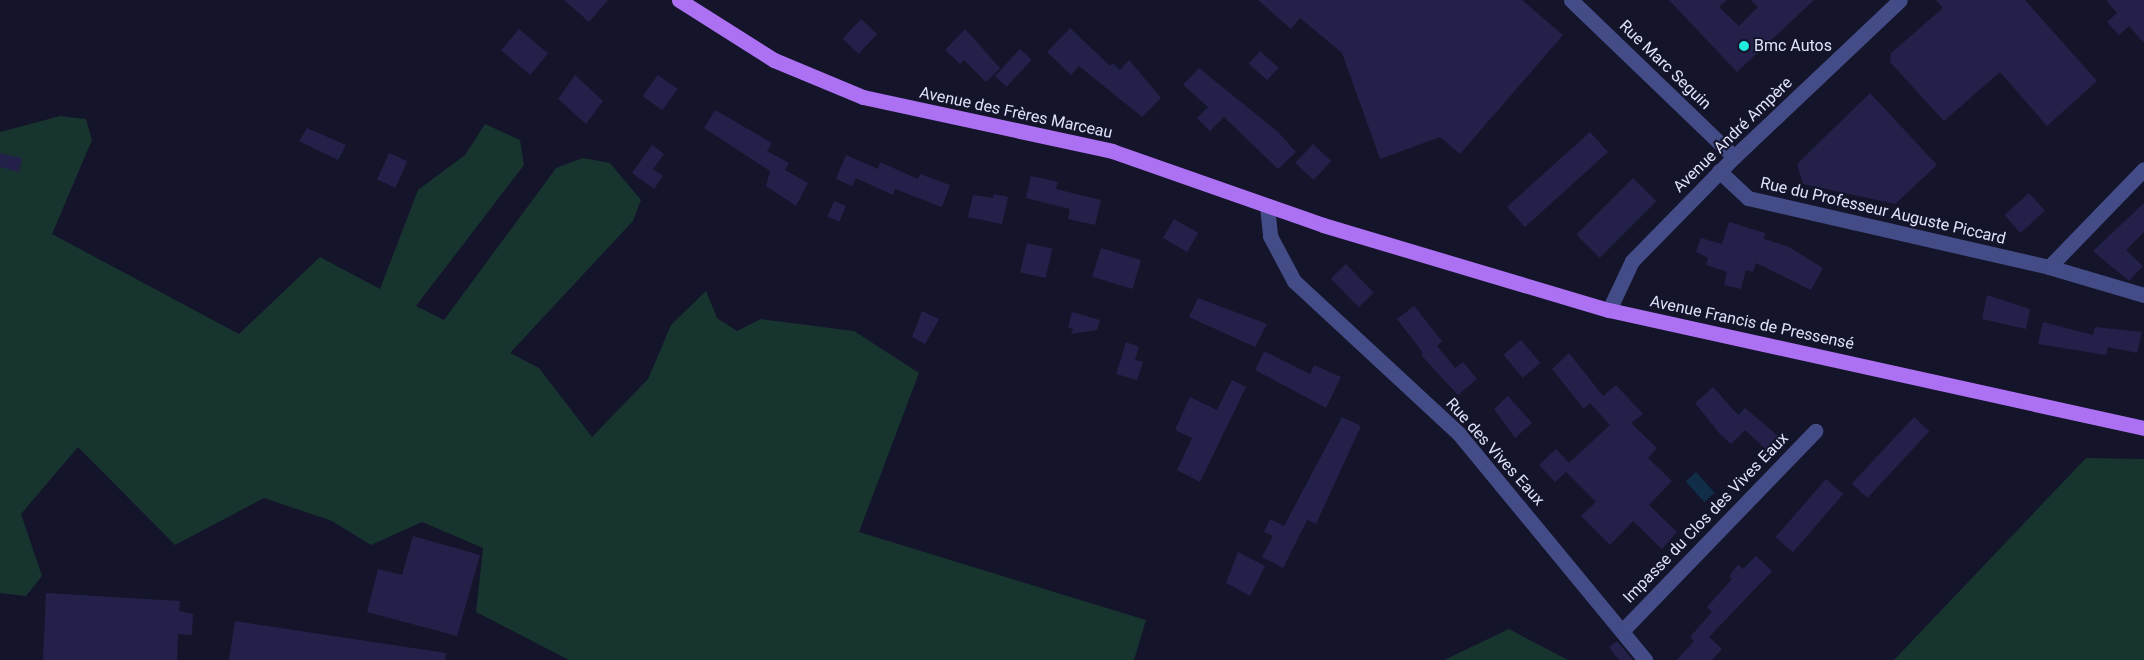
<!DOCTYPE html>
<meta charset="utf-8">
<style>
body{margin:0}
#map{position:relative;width:2144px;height:660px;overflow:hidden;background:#14142b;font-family:Roboto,sans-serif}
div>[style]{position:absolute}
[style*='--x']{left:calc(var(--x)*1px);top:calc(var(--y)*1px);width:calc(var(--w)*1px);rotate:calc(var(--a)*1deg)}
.green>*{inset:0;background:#17342f}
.water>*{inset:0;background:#102e47;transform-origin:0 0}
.building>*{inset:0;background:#23214a;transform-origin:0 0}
.minor>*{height:15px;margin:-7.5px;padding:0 7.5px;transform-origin:7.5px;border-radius:7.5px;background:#434c86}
.major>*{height:15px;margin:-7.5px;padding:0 7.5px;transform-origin:7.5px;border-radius:7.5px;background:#ac71f3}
.dots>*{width:14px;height:14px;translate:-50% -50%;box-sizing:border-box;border:2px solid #14142b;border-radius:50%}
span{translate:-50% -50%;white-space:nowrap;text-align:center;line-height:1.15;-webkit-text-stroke:4px #14142b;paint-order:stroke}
.poi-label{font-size:16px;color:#e0e2fc}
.left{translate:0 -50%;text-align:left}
.street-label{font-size:16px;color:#e0e2fc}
</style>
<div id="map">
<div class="green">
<i style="clip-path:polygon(60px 116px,86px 119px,92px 140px,52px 234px,239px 334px,320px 257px,380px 289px,418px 190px,465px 155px,485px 124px,520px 140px,524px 165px,416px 306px,444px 320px,556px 168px,583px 158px,610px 163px,641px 200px,633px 221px,510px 353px,539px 368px,592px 437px,648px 379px,671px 325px,706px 291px,717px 318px,737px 331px,761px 319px,854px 331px,919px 373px,859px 532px,1146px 620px,1134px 660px,569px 660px,476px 612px,483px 548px,422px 522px,371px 545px,332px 521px,264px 498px,175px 545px,78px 447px,21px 514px,42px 576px,26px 596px,0 593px,0 132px)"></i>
<i style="clip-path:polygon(2086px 458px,2144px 459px,2144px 660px,1894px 660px)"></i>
<i style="clip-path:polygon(1509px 629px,1568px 660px,1444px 660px)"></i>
</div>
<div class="water">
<i style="left:1696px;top:472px;width:28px;height:14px;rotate:48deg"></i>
</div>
<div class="building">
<i style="clip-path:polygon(564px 0,608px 0,589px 22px)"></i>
<i style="clip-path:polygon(1258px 0,1522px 0,1563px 35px,1460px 154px,1440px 137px,1380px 159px,1342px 53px,1300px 18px,1291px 29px)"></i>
<i style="clip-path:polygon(1669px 0,1727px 0,1719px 7px,1739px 26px,1758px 7px,1751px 0,1814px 0,1737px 72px)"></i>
<i style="clip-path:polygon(1936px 0,2025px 0,2097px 81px,2047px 126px,2000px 72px,1944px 121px,1890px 62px,1891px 53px,1943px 8px)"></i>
<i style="clip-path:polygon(2106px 0,2144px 0,2144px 43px,2129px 26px,2119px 35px,2107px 22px,2117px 13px)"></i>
<i style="left:861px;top:19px;width:22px;height:27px;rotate:43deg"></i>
<i style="clip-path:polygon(1070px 28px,1110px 66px,1113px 63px,1120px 70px,1129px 60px,1161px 98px,1142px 117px,1079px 66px,1071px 75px,1047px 52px)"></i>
<i style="left:519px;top:29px;width:38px;height:28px;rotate:40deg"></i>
<i style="clip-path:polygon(965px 29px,1000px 68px,986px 82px,964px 60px,960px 64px,945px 50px)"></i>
<i style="left:1020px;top:49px;width:16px;height:37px;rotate:43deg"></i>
<i style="left:1260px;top:51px;width:25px;height:17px;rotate:42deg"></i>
<i style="clip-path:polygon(1199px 68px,1278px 132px,1296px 152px,1278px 169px,1224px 117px,1210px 131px,1197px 118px,1208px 107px,1183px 85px)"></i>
<i style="clip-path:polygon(575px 75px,603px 101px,586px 124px,558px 99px)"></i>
<i style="left:658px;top:75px;width:24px;height:26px;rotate:36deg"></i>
<i style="clip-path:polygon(1870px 93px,1937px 165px,1895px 204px,1803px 184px,1797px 164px)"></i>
<i style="clip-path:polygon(715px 110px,772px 143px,767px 151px,789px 163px,785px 170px,808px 183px,796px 206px,766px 186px,770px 171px,704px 128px)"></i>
<i style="clip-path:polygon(307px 128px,346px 145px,338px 160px,299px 141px)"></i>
<i style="left:1590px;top:132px;width:27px;height:112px;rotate:48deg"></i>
<i style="left:1313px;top:144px;width:25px;height:26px;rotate:43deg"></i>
<i style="clip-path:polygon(652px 145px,664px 154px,653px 169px,663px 176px,654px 189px,632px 173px)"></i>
<i style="clip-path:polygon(0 153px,22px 158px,19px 172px,0 167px)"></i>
<i style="left:389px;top:153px;width:20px;height:29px;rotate:24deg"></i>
<i style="clip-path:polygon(846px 155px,878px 169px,880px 162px,918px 179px,920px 174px,950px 185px,942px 207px,895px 189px,893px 195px,856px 178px,852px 186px,836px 179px)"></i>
<i style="clip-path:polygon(1031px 176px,1058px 182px,1056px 189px,1101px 200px,1095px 225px,1068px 219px,1070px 209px,1026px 198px)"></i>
<i style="left:1633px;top:178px;width:33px;height:80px;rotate:45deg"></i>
<i style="left:2029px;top:193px;width:24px;height:33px;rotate:48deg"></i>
<i style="clip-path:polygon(994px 194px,1008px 197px,1002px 224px,968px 217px,973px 195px,993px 198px)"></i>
<i style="left:834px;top:201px;width:13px;height:17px;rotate:23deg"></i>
<i style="clip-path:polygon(2144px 203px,2144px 232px,2126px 250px,2143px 266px,2129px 281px,2093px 251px)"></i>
<i style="left:1174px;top:219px;width:28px;height:22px;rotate:30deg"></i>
<i style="clip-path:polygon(1729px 222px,1765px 233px,1764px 239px,1789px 247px,1823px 268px,1811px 290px,1756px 263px,1753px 272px,1746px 270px,1741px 289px,1724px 285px,1727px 272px,1706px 265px,1708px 258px,1696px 252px,1701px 238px,1722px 244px)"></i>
<i style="left:1027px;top:243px;width:26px;height:30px;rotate:13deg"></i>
<i style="left:1101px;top:248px;width:42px;height:30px;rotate:17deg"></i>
<i style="left:1346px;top:264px;width:40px;height:21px;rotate:46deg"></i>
<i style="clip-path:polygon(1987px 295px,2030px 309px,2026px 329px,1982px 319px)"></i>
<i style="clip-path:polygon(1198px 298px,1267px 324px,1255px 347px,1189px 317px)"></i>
<i style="clip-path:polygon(1414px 306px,1442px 341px,1437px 346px,1455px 368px,1463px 362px,1477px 379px,1458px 395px,1421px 355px,1423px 353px,1397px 319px)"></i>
<i style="clip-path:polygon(922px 311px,939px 319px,925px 344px,912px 337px)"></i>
<i style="clip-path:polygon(1072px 312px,1100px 320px,1097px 330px,1071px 334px,1073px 329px,1068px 327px)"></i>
<i style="clip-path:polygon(2043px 322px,2093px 335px,2095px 327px,2142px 332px,2137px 353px,2108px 347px,2106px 355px,2038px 344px)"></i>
<i style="left:1521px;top:340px;width:30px;height:23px;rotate:50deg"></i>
<i style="clip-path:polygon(1126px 342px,1139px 347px,1135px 360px,1143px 362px,1137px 380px,1116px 374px)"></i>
<i style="clip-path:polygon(1264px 351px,1310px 374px,1314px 365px,1341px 377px,1326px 408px,1255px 370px)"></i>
<i style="clip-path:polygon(1569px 353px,1603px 396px,1616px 385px,1643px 414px,1631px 423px,1657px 448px,1648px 458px,1672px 481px,1649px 505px,1677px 532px,1662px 549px,1633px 521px,1610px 545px,1581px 516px,1596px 502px,1566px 472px,1555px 482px,1539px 465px,1556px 449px,1569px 463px,1610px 425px,1590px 403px,1584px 409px,1552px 369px)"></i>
<i style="clip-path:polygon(1232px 380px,1246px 387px,1200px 482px,1177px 470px,1192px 438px,1175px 430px,1190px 397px,1217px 410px)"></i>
<i style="clip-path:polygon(1713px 387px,1738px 415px,1745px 408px,1785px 442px,1773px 456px,1745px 430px,1731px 444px,1720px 434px,1695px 403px)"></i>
<i style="clip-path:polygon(1508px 396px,1532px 423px,1515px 438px,1494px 409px)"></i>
<i style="clip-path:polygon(1342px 417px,1361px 426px,1316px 524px,1307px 520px,1283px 568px,1262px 557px,1273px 536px,1264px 532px,1270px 519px,1284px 526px)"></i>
<i style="left:1914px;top:417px;width:21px;height:91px;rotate:43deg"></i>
<i style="left:1826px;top:479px;width:23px;height:77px;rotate:41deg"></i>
<i style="clip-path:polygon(413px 536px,480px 555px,457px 636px,367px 612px,378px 569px,402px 575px)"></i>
<i style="clip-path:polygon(1238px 552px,1265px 566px,1250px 596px,1226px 583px)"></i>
<i style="clip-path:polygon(1756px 556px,1772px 571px,1709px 637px,1722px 649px,1712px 660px,1677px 660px,1694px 641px,1690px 637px,1712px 612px,1707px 607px,1732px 579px,1729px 576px,1738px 565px,1743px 569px)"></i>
<i style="clip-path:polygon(46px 593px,180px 601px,179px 611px,193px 614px,192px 635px,178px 634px,177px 660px,43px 660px)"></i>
<i style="clip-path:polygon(235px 621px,446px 653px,445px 660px,229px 660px)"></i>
<i style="clip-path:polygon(1617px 641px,1633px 660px,1619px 660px,1609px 647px)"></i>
</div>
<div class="minor">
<i style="--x:1571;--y:0;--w:226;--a:43.9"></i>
<i style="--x:1719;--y:171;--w:40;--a:43"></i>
<i style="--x:1748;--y:198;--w:309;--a:12.9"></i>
<i style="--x:2049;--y:267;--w:136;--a:-45.9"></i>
<i style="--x:1267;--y:206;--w:30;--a:84"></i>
<i style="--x:1270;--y:236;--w:51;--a:61.9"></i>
<i style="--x:1294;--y:281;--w:225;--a:42.8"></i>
<i style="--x:1459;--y:434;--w:293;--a:50.5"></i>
<i style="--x:2049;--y:267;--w:99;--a:16.4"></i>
<i style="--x:1609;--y:310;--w:54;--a:-64.9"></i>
<i style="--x:1632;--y:261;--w:146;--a:-45.6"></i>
<i style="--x:1734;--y:157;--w:228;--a:-43.4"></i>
<i style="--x:1623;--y:630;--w:277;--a:-46"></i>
</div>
<div class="major">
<i style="--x:679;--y:0;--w:112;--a:32.3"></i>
<i style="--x:774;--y:60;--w:96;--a:22.6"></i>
<i style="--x:863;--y:97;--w:255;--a:12.2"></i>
<i style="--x:1112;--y:151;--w:224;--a:19.3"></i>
<i style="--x:1323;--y:225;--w:298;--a:16.6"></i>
<i style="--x:1609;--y:310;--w:548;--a:12.44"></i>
</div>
<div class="dots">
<i style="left:1744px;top:46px;background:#1decde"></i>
</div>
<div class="poi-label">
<span class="left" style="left:1754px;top:46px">Bmc Autos</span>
</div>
<div class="street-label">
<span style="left:1665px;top:65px;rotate:44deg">Rue Marc Seguin</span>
<span style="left:1016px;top:113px;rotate:12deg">Avenue des Frères Marceau</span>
<span style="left:1733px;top:135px;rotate:-44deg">Avenue André Ampère</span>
<span style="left:1883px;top:211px;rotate:13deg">Rue du Professeur Auguste Piccard</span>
<span style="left:1752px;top:323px;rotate:12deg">Avenue Francis de Pressensé</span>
<span style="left:1495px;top:452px;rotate:48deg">Rue des Vives Eaux</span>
<span style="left:1706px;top:518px;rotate:-46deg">Impasse du Clos des Vives Eaux</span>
</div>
</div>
